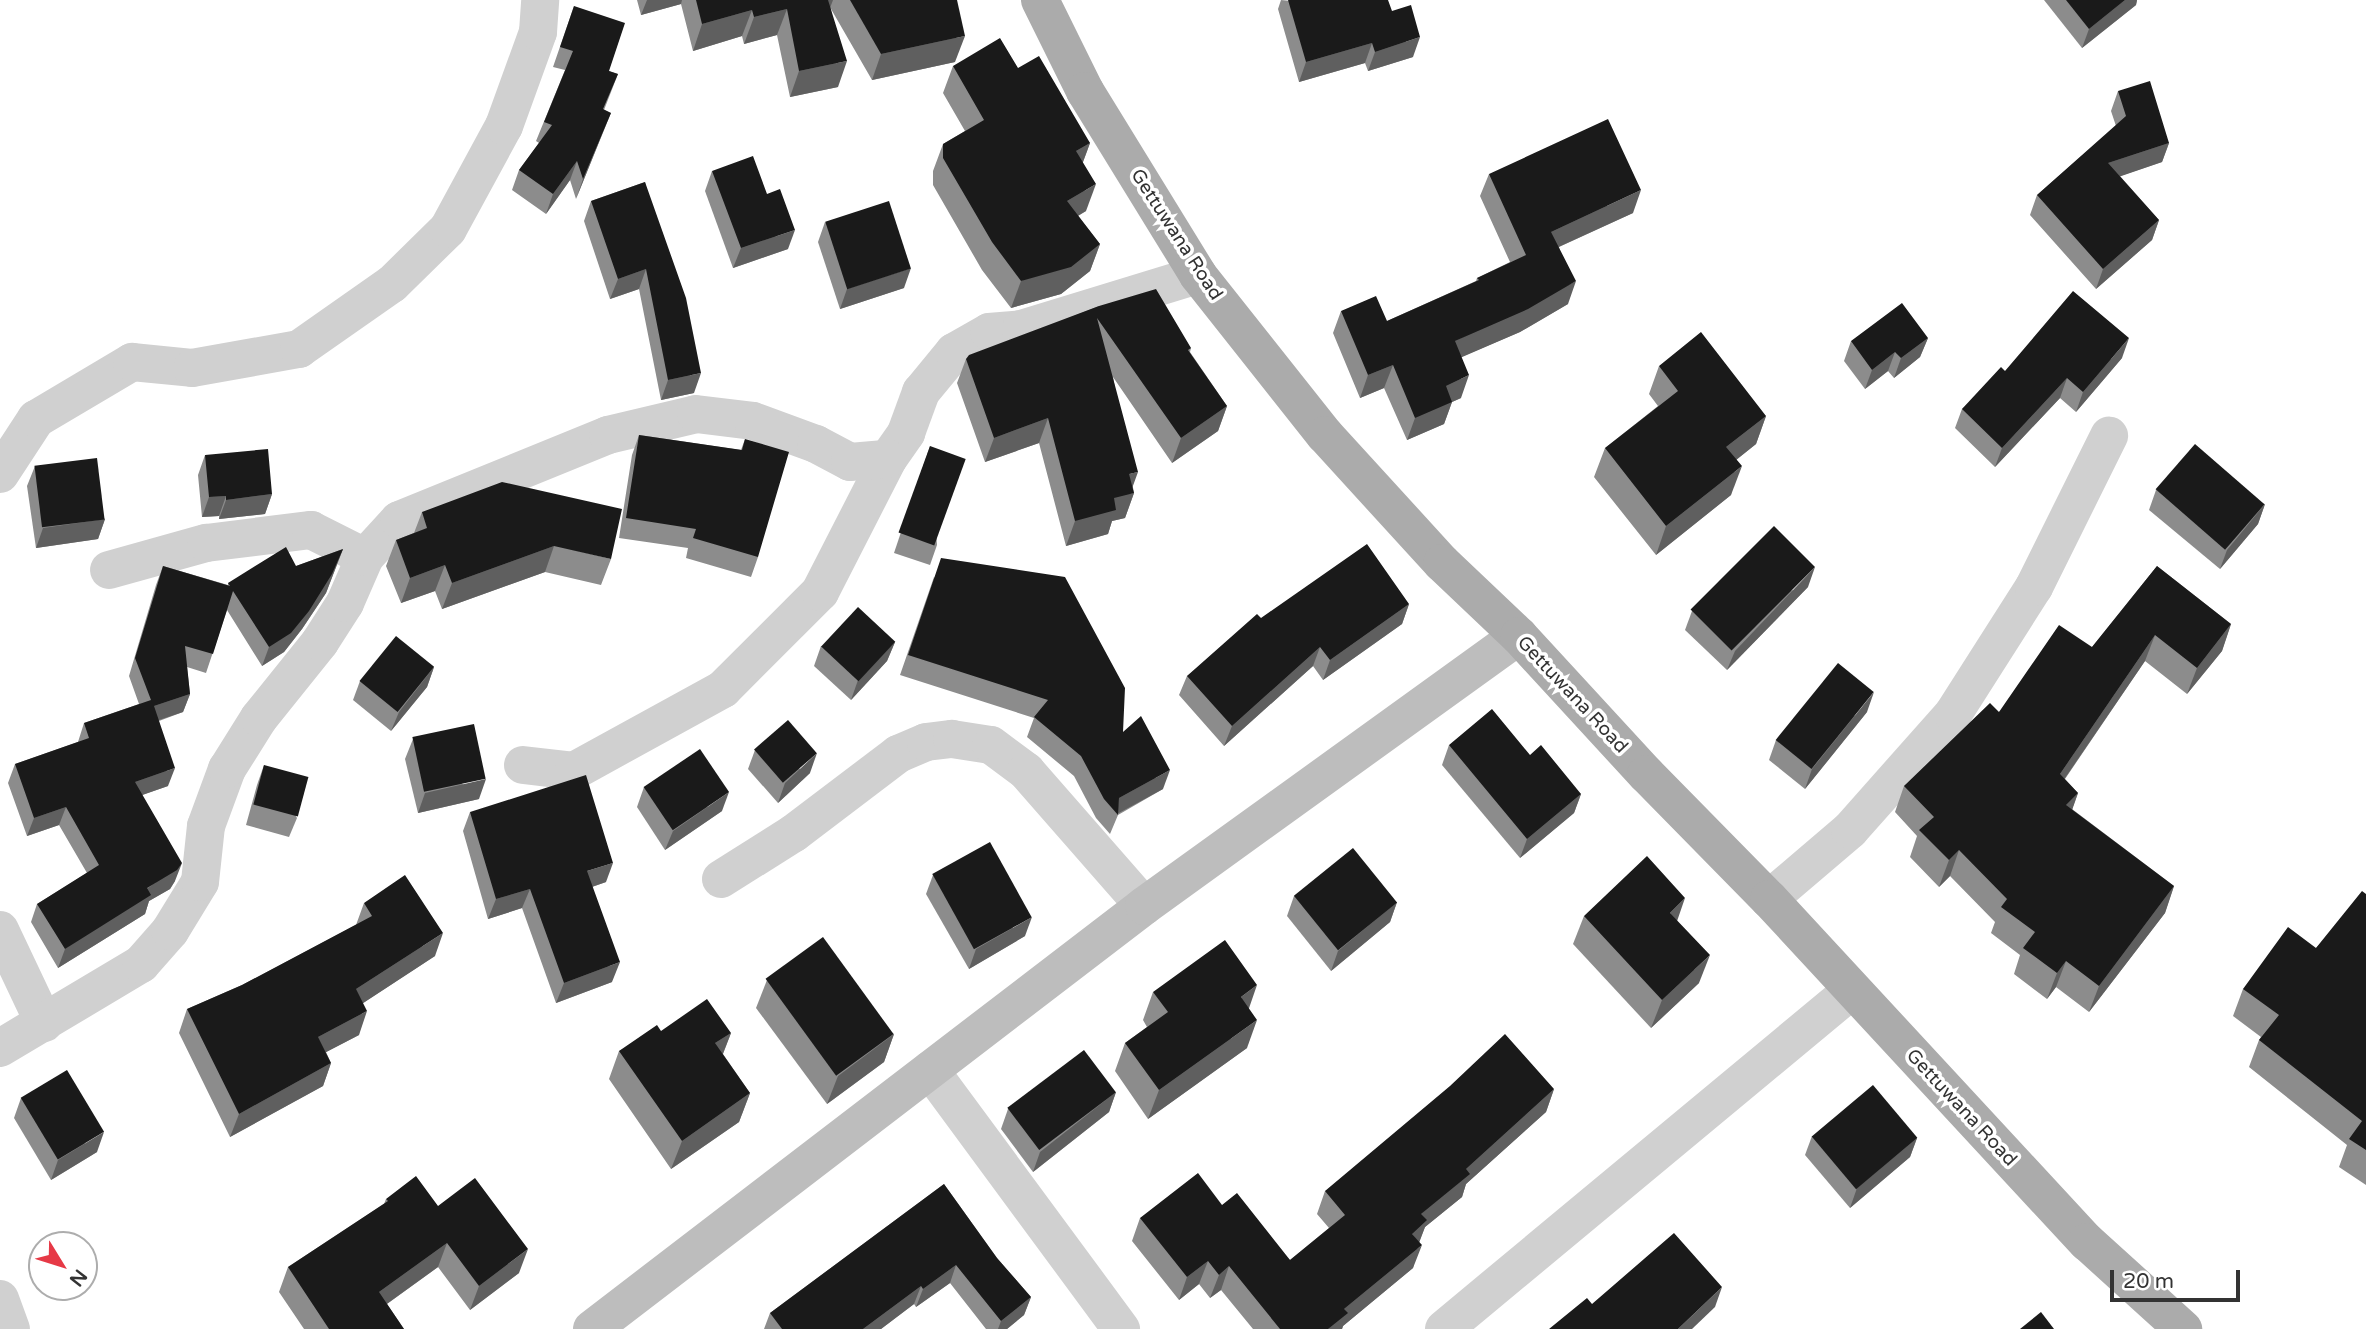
<!DOCTYPE html>
<style>
body{margin:0}
#map{position:relative;width:2366px;height:1329px;overflow:hidden;background:#fff;font-family:"Varela Round",sans-serif}
div>[style]{position:absolute}
[style*='--x']{left:calc(var(--x)*1px);top:calc(var(--y)*1px);width:calc(var(--w)*1px);rotate:calc(var(--a)*1deg)}
.street>*{height:38px;margin:-19px;padding:0 19px;transform-origin:19px;border-radius:19px;background:#d0d0d0}
.secondary>*{height:38px;margin:-19px;padding:0 19px;transform-origin:19px;border-radius:19px;background:#bdbdbd}
.primary>*{height:38px;margin:-19px;padding:0 19px;transform-origin:19px;border-radius:19px;background:#ababab}
.wall>*{inset:0;background:#8c8c8c}
.shaded-wall>*{inset:0;background:#5f5f5f}
.building>*{inset:0;background:#1a1a1a;transform-origin:0 0}
span{translate:-50% -50%;white-space:nowrap;text-align:center;line-height:1.15;-webkit-text-stroke:7px #fff;paint-order:stroke}
.street-label{font-size:19px;color:#333}
.north{position:absolute;left:28px;top:1231px;width:70px;height:70px;box-sizing:border-box;background:#fff;border:2px solid #adadad;border-radius:50%;rotate:128deg;font-size:19px;font-weight:700;line-height:28px;text-align:center;color:#333}
.north::after{content:'';display:block;margin:auto;width:24px;height:32px;background:#e63946;clip-path:polygon(50% 0,100% 100%,50% 72%,0 100%)}
.scale{position:absolute;left:2110px;top:1270px;width:130px;height:32px;box-sizing:border-box;border:4px solid #333;border-top:0;padding-left:9px;font-size:21px;line-height:24px;white-space:nowrap;color:#333;-webkit-text-stroke:5px #fff;paint-order:stroke}
</style>
<div id="map">
<div class="street">
<i style="--x:0;--y:474;--w:66;--a:-56.8"></i>
<i style="--x:36;--y:419;--w:112;--a:-30.7"></i>
<i style="--x:132;--y:362;--w:60;--a:5.7"></i>
<i style="--x:192;--y:368;--w:109;--a:-10.1"></i>
<i style="--x:299;--y:349;--w:113;--a:-35"></i>
<i style="--x:392;--y:284;--w:78;--a:-44.5"></i>
<i style="--x:448;--y:229;--w:117;--a:-61.5"></i>
<i style="--x:504;--y:126;--w:100;--a:-70.1"></i>
<i style="--x:538;--y:32;--w:32;--a:-86"></i>
<i style="--x:109;--y:570;--w:101;--a:-15.6"></i>
<i style="--x:206;--y:543;--w:106;--a:-7.1"></i>
<i style="--x:311;--y:530;--w:60;--a:26.6"></i>
<i style="--x:523;--y:765;--w:51;--a:6.7"></i>
<i style="--x:574;--y:771;--w:170;--a:-28.8"></i>
<i style="--x:723;--y:689;--w:137;--a:-45"></i>
<i style="--x:820;--y:592;--w:149;--a:-62.9"></i>
<i style="--x:888;--y:459;--w:32;--a:-55"></i>
<i style="--x:906;--y:433;--w:44;--a:-69.9"></i>
<i style="--x:921;--y:392;--w:52;--a:-50.5"></i>
<i style="--x:954;--y:352;--w:40;--a:-29.7"></i>
<i style="--x:989;--y:332;--w:32;--a:-5"></i>
<i style="--x:1021;--y:329;--w:185;--a:-17"></i>
<i style="--x:721;--y:879;--w:86;--a:-32.2"></i>
<i style="--x:794;--y:833;--w:131;--a:-37.2"></i>
<i style="--x:898;--y:754;--w:30;--a:-23"></i>
<i style="--x:926;--y:742;--w:26;--a:-7"></i>
<i style="--x:952;--y:739;--w:39;--a:9"></i>
<i style="--x:991;--y:745;--w:44;--a:36.6"></i>
<i style="--x:1026;--y:771;--w:179;--a:48.8"></i>
<i style="--x:1769;--y:899;--w:106;--a:-40.4"></i>
<i style="--x:1850;--y:830;--w:155;--a:-48.4"></i>
<i style="--x:1953;--y:714;--w:151;--a:-57.5"></i>
<i style="--x:2034;--y:587;--w:169;--a:-63.6"></i>
<i style="--x:0;--y:930;--w:103;--a:64.7"></i>
<i style="--x:0;--y:1048;--w:164;--a:-30.8"></i>
<i style="--x:141;--y:964;--w:44;--a:-48.7"></i>
<i style="--x:170;--y:931;--w:57;--a:-58.5"></i>
<i style="--x:200;--y:882;--w:56;--a:-83.9"></i>
<i style="--x:206;--y:826;--w:61;--a:-69.8"></i>
<i style="--x:227;--y:769;--w:60;--a:-57.9"></i>
<i style="--x:259;--y:718;--w:97;--a:-51.2"></i>
<i style="--x:320;--y:642;--w:46;--a:-57.3"></i>
<i style="--x:345;--y:603;--w:50;--a:-66.5"></i>
<i style="--x:365;--y:557;--w:50;--a:-47.4"></i>
<i style="--x:399;--y:520;--w:226;--a:-22.1"></i>
<i style="--x:608;--y:435;--w:90;--a:-13.4"></i>
<i style="--x:696;--y:414;--w:57;--a:7"></i>
<i style="--x:753;--y:421;--w:67;--a:20.1"></i>
<i style="--x:816;--y:444;--w:38;--a:28"></i>
<i style="--x:850;--y:462;--w:38;--a:-5"></i>
<i style="--x:930;--y:1070;--w:322;--a:53.6"></i>
<i style="--x:0;--y:1299;--w:32;--a:70"></i>
<i style="--x:1444;--y:1329;--w:530;--a:-39.72"></i>
</div>
<div class="secondary">
<i style="--x:592;--y:1329;--w:695;--a:-37.46"></i>
<i style="--x:1144;--y:906;--w:462;--a:-35.8"></i>
</div>
<div class="primary">
<i style="--x:1040;--y:0;--w:102;--a:63.7"></i>
<i style="--x:1085;--y:91;--w:216;--a:58.4"></i>
<i style="--x:1198;--y:275;--w:204;--a:51.6"></i>
<i style="--x:1325;--y:435;--w:173;--a:47.6"></i>
<i style="--x:1442;--y:563;--w:106;--a:43.5"></i>
<i style="--x:1519;--y:636;--w:188;--a:47.4"></i>
<i style="--x:1646;--y:774;--w:175;--a:45.5"></i>
<i style="--x:1769;--y:899;--w:468;--a:47.2"></i>
<i style="--x:2087;--y:1242;--w:130;--a:42.2"></i>
</div>
<div class="wall">
<i style="clip-path:polygon(637px 0,957px 0,955px 62px,872px 80px,831px 9px,838px 87px,790px 97px,777px 35px,744px 44px,742px 36px,693px 51px,681px 4px,641px 15px)"></i>
<i style="clip-path:polygon(1281px 0,1392px 11px,1413px 57px,1368px 71px,1365px 63px,1299px 82px,1278px 9px)"></i>
<i style="clip-path:polygon(2044px 0,2137px 0,2136px 5px,2082px 48px)"></i>
<i style="clip-path:polygon(574px 6px,609px 71px,618px 74px,604px 110px,611px 113px,576px 199px,570px 180px,546px 214px,512px 190px,519px 170px,539px 143px,536px 141px,565px 70px,553px 67px)"></i>
<i style="clip-path:polygon(953px 66px,1018px 68px,1090px 143px,1083px 162px,1086px 211px,1078px 216px,1100px 244px,1090px 271px,1061px 294px,1011px 308px,982px 270px,933px 185px,933px 171px,943px 144px,965px 131px,943px 93px)"></i>
<i style="clip-path:polygon(2118px 91px,2169px 143px,2162px 162px,2120px 176px,2159px 220px,2152px 240px,2096px 289px,2030px 215px,2037px 195px,2116px 126px,2111px 111px)"></i>
<i style="clip-path:polygon(712px 171px,788px 249px,733px 268px,705px 191px)"></i>
<i style="clip-path:polygon(1489px 174px,1633px 213px,1559px 247px,1568px 304px,1520px 332px,1461px 357px,1461px 398px,1452px 402px,1444px 424px,1407px 440px,1384px 388px,1360px 398px,1333px 333px,1341px 311px,1387px 321px,1476px 281px,1477px 278px,1510px 262px,1480px 196px)"></i>
<i style="clip-path:polygon(645px 182px,694px 393px,661px 400px,639px 289px,610px 299px,584px 221px,591px 201px)"></i>
<i style="clip-path:polygon(825px 222px,904px 288px,840px 309px,818px 242px)"></i>
<i style="clip-path:polygon(1099px 306px,1191px 348px,1190px 352px,1227px 406px,1218px 431px,1172px 463px,1113px 377px,1134px 493px,1125px 518px,1112px 521px,1108px 534px,1066px 546px,1039px 443px,985px 462px,957px 383px,966px 359px)"></i>
<i style="clip-path:polygon(1928px 338px,1920px 357px,1894px 378px,1888px 371px,1865px 389px,1844px 361px,1851px 341px)"></i>
<i style="clip-path:polygon(2122px 358px,2076px 412px,2060px 398px,1995px 467px,1955px 428px,1962px 409px,2005px 371px)"></i>
<i style="clip-path:polygon(1659px 366px,1766px 416px,1756px 444px,1736px 460px,1731px 495px,1656px 555px,1594px 477px,1605px 448px,1658px 406px,1649px 394px)"></i>
<i style="clip-path:polygon(639px 435px,741px 450px,745px 439px,758px 557px,751px 577px,686px 558px,688px 548px,619px 538px,632px 455px)"></i>
<i style="clip-path:polygon(930px 446px,937px 545px,930px 565px,894px 553px)"></i>
<i style="clip-path:polygon(205px 455px,272px 494px,265px 514px,219px 519px,219px 516px,202px 517px,198px 475px)"></i>
<i style="clip-path:polygon(35px 466px,105px 519px,98px 539px,36px 548px,27px 486px)"></i>
<i style="clip-path:polygon(2156px 490px,2265px 504px,2258px 524px,2220px 569px,2149px 510px)"></i>
<i style="clip-path:polygon(422px 512px,611px 559px,601px 585px,545px 572px,442px 609px,435px 591px,401px 603px,386px 566px,396px 540px,414px 533px)"></i>
<i style="clip-path:polygon(343px 549px,326px 593px,302px 629px,284px 652px,262px 666px,227px 610px,206px 673px,187px 667px,190px 694px,183px 712px,159px 721px,168px 786px,142px 795px,175px 881px,170px 889px,149px 901px,145px 914px,58px 968px,31px 922px,37px 904px,87px 873px,59px 825px,27px 836px,8px 783px,15px 764px,78px 742px,84px 723px,139px 704px,129px 676px,156px 585px,163px 566px,228px 585px,228px 583px,296px 566px)"></i>
<i style="clip-path:polygon(2157px 566px,2231px 624px,2222px 651px,2187px 694px,2145px 661px,2065px 779px,2078px 793px,2072px 809px,2174px 886px,2165px 913px,2089px 1012px,2056px 987px,2047px 999px,2014px 974px,2020px 955px,1991px 933px,1995px 922px,1950px 876px,1939px 887px,1910px 857px,1917px 836px,1895px 812px,1904px 786px,1999px 712px,2092px 647px)"></i>
<i style="clip-path:polygon(934px 577px,1123px 732px,1163px 789px,1118px 815px,1110px 834px,1096px 818px,1074px 776px,1027px 737px,1034px 718px,900px 675px)"></i>
<i style="clip-path:polygon(1808px 587px,1727px 670px,1685px 630px,1692px 611px)"></i>
<i style="clip-path:polygon(1409px 604px,1402px 624px,1323px 680px,1313px 666px,1224px 746px,1179px 695px,1187px 676px,1261px 618px)"></i>
<i style="clip-path:polygon(895px 642px,887px 661px,851px 700px,814px 666px,821px 646px)"></i>
<i style="clip-path:polygon(434px 667px,427px 687px,391px 731px,353px 700px,360px 681px)"></i>
<i style="clip-path:polygon(1867px 712px,1805px 789px,1769px 760px,1776px 740px)"></i>
<i style="clip-path:polygon(413px 739px,479px 799px,418px 813px,405px 759px)"></i>
<i style="clip-path:polygon(1449px 745px,1530px 755px,1581px 794px,1574px 813px,1520px 858px,1442px 765px)"></i>
<i style="clip-path:polygon(755px 750px,810px 773px,778px 803px,748px 769px)"></i>
<i style="clip-path:polygon(264px 765px,297px 818px,289px 837px,246px 825px,257px 785px)"></i>
<i style="clip-path:polygon(644px 787px,722px 811px,665px 850px,637px 807px)"></i>
<i style="clip-path:polygon(470px 812px,606px 882px,592px 887px,612px 982px,556px 1003px,522px 908px,488px 919px,463px 831px)"></i>
<i style="clip-path:polygon(933px 875px,1025px 936px,969px 969px,926px 894px)"></i>
<i style="clip-path:polygon(2366px 894px,2366px 1185px,2339px 1167px,2347px 1145px,2249px 1067px,2259px 1040px,2261px 1037px,2233px 1016px,2243px 989px,2316px 948px)"></i>
<i style="clip-path:polygon(1294px 896px,1397px 902px,1390px 922px,1331px 971px,1287px 916px)"></i>
<i style="clip-path:polygon(364px 903px,435px 956px,363px 1003px,359px 1035px,326px 1052px,331px 1063px,323px 1086px,230px 1137px,179px 1033px,187px 1009px,242px 985px,356px 925px)"></i>
<i style="clip-path:polygon(1584px 916px,1677px 921px,1699px 983px,1651px 1028px,1573px 944px)"></i>
<i style="clip-path:polygon(767px 980px,894px 1034px,884px 1062px,827px 1104px,756px 1008px)"></i>
<i style="clip-path:polygon(1153px 992px,1247px 1048px,1148px 1119px,1115px 1071px,1125px 1043px,1147px 1027px,1143px 1020px)"></i>
<i style="clip-path:polygon(661px 1031px,731px 1033px,723px 1054px,750px 1093px,739px 1122px,671px 1169px,609px 1079px,619px 1051px)"></i>
<i style="clip-path:polygon(1554px 1089px,1546px 1112px,1466px 1184px,1462px 1197px,1425px 1227px,1419px 1242px,1413px 1268px,1343px 1326px,1342px 1329px,1253px 1329px,1221px 1290px,1210px 1298px,1199px 1284px,1179px 1300px,1132px 1241px,1140px 1218px,1222px 1205px,1290px 1260px,1329px 1228px,1317px 1214px,1325px 1191px)"></i>
<i style="clip-path:polygon(1116px 1092px,1109px 1112px,1033px 1172px,1001px 1129px,1008px 1109px)"></i>
<i style="clip-path:polygon(21px 1098px,97px 1152px,51px 1180px,14px 1118px)"></i>
<i style="clip-path:polygon(1812px 1136px,1917px 1138px,1910px 1157px,1850px 1208px,1805px 1155px)"></i>
<i style="clip-path:polygon(944px 1184px,997px 1258px,1031px 1297px,1024px 1315px,1007px 1329px,986px 1329px,950px 1283px,916px 1307px,914px 1304px,881px 1329px,764px 1329px,770px 1313px)"></i>
<i style="clip-path:polygon(386px 1199px,438px 1206px,519px 1273px,470px 1310px,438px 1267px,387px 1304px,404px 1329px,304px 1329px,279px 1292px,288px 1267px,384px 1204px)"></i>
</div>
<div class="shaded-wall">
<i style="clip-path:polygon(647px 0,682px 0,681px 4px,641px 15px)"></i>
<i style="clip-path:polygon(820px 0,833px 0,830px 8px)"></i>
<i style="clip-path:polygon(2125px 0,2137px 0,2136px 5px,2082px 48px,2089px 29px)"></i>
<i style="clip-path:polygon(787px 9px,777px 35px,744px 44px,754px 17px)"></i>
<i style="clip-path:polygon(752px 10px,742px 36px,693px 51px,702px 24px)"></i>
<i style="clip-path:polygon(965px 36px,955px 62px,872px 80px,881px 54px)"></i>
<i style="clip-path:polygon(1420px 37px,1413px 57px,1368px 71px,1375px 52px)"></i>
<i style="clip-path:polygon(1372px 43px,1365px 63px,1299px 82px,1306px 62px)"></i>
<i style="clip-path:polygon(847px 61px,838px 87px,790px 97px,799px 71px)"></i>
<i style="clip-path:polygon(611px 113px,603px 132px,576px 199px,583px 179px)"></i>
<i style="clip-path:polygon(1090px 143px,1080px 170px,1076px 151px)"></i>
<i style="clip-path:polygon(2169px 143px,2162px 162px,2101px 183px,2108px 163px)"></i>
<i style="clip-path:polygon(577px 161px,570px 180px,546px 214px,553px 194px)"></i>
<i style="clip-path:polygon(1096px 184px,1086px 211px,1057px 228px,1067px 201px)"></i>
<i style="clip-path:polygon(1641px 190px,1633px 213px,1543px 254px,1551px 232px)"></i>
<i style="clip-path:polygon(2159px 220px,2152px 240px,2096px 289px,2103px 269px)"></i>
<i style="clip-path:polygon(795px 230px,788px 249px,733px 268px,741px 248px)"></i>
<i style="clip-path:polygon(1100px 244px,1090px 271px,1061px 294px,1011px 308px,1021px 281px)"></i>
<i style="clip-path:polygon(911px 268px,904px 288px,840px 309px,847px 289px)"></i>
<i style="clip-path:polygon(646px 269px,639px 289px,610px 299px,618px 279px)"></i>
<i style="clip-path:polygon(1576px 281px,1568px 304px,1520px 332px,1446px 364px,1455px 341px)"></i>
<i style="clip-path:polygon(1928px 338px,1920px 357px,1894px 378px,1901px 358px)"></i>
<i style="clip-path:polygon(2129px 338px,2122px 358px,2076px 412px,2083px 392px)"></i>
<i style="clip-path:polygon(1895px 352px,1888px 371px,1865px 389px,1872px 370px)"></i>
<i style="clip-path:polygon(1393px 365px,1384px 388px,1360px 398px,1368px 375px)"></i>
<i style="clip-path:polygon(701px 373px,694px 393px,661px 400px,668px 380px)"></i>
<i style="clip-path:polygon(1469px 375px,1461px 398px,1452px 402px,1444px 424px,1407px 440px,1415px 418px,1446px 386px)"></i>
<i style="clip-path:polygon(2067px 378px,2060px 398px,1995px 467px,2002px 448px)"></i>
<i style="clip-path:polygon(1227px 406px,1218px 431px,1172px 463px,1181px 438px)"></i>
<i style="clip-path:polygon(1766px 416px,1756px 444px,1716px 476px,1726px 447px)"></i>
<i style="clip-path:polygon(1048px 418px,1039px 443px,985px 462px,994px 438px)"></i>
<i style="clip-path:polygon(1742px 466px,1731px 495px,1656px 555px,1666px 526px)"></i>
<i style="clip-path:polygon(1138px 472px,1130px 494px,1134px 493px,1125px 518px,1112px 521px,1108px 534px,1066px 546px,1075px 521px,1114px 498px,1129px 474px)"></i>
<i style="clip-path:polygon(272px 494px,265px 514px,219px 519px,226px 500px)"></i>
<i style="clip-path:polygon(226px 496px,219px 516px,202px 517px,209px 497px)"></i>
<i style="clip-path:polygon(2265px 504px,2258px 524px,2220px 569px,2227px 550px)"></i>
<i style="clip-path:polygon(105px 519px,98px 539px,36px 548px,43px 528px)"></i>
<i style="clip-path:polygon(554px 546px,545px 572px,442px 609px,452px 583px)"></i>
<i style="clip-path:polygon(343px 549px,326px 593px,302px 629px,284px 652px,262px 666px,269px 647px)"></i>
<i style="clip-path:polygon(445px 565px,435px 591px,401px 603px,410px 578px)"></i>
<i style="clip-path:polygon(1815px 567px,1808px 587px,1727px 670px,1735px 651px)"></i>
<i style="clip-path:polygon(1409px 604px,1402px 624px,1323px 680px,1330px 660px)"></i>
<i style="clip-path:polygon(2231px 624px,2222px 651px,2187px 694px,2197px 668px)"></i>
<i style="clip-path:polygon(2155px 635px,2145px 661px,2050px 800px,2060px 774px)"></i>
<i style="clip-path:polygon(895px 642px,887px 661px,851px 700px,858px 680px)"></i>
<i style="clip-path:polygon(1320px 647px,1313px 666px,1224px 746px,1232px 726px)"></i>
<i style="clip-path:polygon(434px 667px,427px 687px,391px 731px,399px 712px)"></i>
<i style="clip-path:polygon(1874px 692px,1867px 712px,1805px 789px,1812px 769px)"></i>
<i style="clip-path:polygon(190px 694px,183px 712px,147px 724px,154px 706px)"></i>
<i style="clip-path:polygon(817px 753px,810px 773px,778px 803px,785px 783px)"></i>
<i style="clip-path:polygon(175px 768px,168px 786px,128px 800px,135px 782px)"></i>
<i style="clip-path:polygon(1170px 770px,1163px 789px,1117px 814px,1119px 798px)"></i>
<i style="clip-path:polygon(486px 779px,479px 799px,418px 813px,425px 793px)"></i>
<i style="clip-path:polygon(729px 792px,722px 811px,665px 850px,673px 831px)"></i>
<i style="clip-path:polygon(2078px 793px,2069px 819px,2066px 805px)"></i>
<i style="clip-path:polygon(1581px 794px,1574px 813px,1520px 858px,1527px 839px)"></i>
<i style="clip-path:polygon(66px 807px,59px 825px,27px 836px,34px 818px)"></i>
<i style="clip-path:polygon(1959px 850px,1950px 876px,1939px 887px,1949px 860px)"></i>
<i style="clip-path:polygon(182px 863px,175px 881px,170px 889px,149px 901px,145px 914px,58px 968px,65px 949px)"></i>
<i style="clip-path:polygon(613px 863px,606px 882px,580px 891px,587px 871px)"></i>
<i style="clip-path:polygon(2174px 886px,2165px 913px,2089px 1012px,2099px 986px)"></i>
<i style="clip-path:polygon(530px 889px,522px 908px,488px 919px,496px 899px)"></i>
<i style="clip-path:polygon(1685px 898px,1675px 927px,1670px 913px)"></i>
<i style="clip-path:polygon(1397px 902px,1390px 922px,1331px 971px,1338px 951px)"></i>
<i style="clip-path:polygon(1032px 917px,1025px 936px,969px 969px,976px 949px)"></i>
<i style="clip-path:polygon(443px 933px,435px 956px,348px 1013px,356px 989px)"></i>
<i style="clip-path:polygon(1710px 955px,1699px 983px,1651px 1028px,1662px 1000px)"></i>
<i style="clip-path:polygon(2066px 961px,2056px 987px,2047px 999px,2057px 973px)"></i>
<i style="clip-path:polygon(620px 962px,612px 982px,556px 1003px,564px 983px)"></i>
<i style="clip-path:polygon(1257px 985px,1247px 1014px,1241px 997px)"></i>
<i style="clip-path:polygon(367px 1011px,359px 1035px,309px 1061px,318px 1037px)"></i>
<i style="clip-path:polygon(1257px 1020px,1247px 1048px,1148px 1119px,1159px 1090px)"></i>
<i style="clip-path:polygon(731px 1033px,720px 1061px,715px 1043px)"></i>
<i style="clip-path:polygon(894px 1034px,884px 1062px,827px 1104px,838px 1076px)"></i>
<i style="clip-path:polygon(331px 1063px,323px 1086px,230px 1137px,239px 1114px)"></i>
<i style="clip-path:polygon(1554px 1089px,1546px 1112px,1466px 1184px,1462px 1197px,1425px 1227px,1419px 1243px,1412px 1234px,1421px 1214px,1466px 1169px)"></i>
<i style="clip-path:polygon(1116px 1092px,1109px 1112px,1033px 1172px,1040px 1152px)"></i>
<i style="clip-path:polygon(750px 1093px,739px 1122px,671px 1169px,682px 1141px)"></i>
<i style="clip-path:polygon(104px 1132px,97px 1152px,51px 1180px,58px 1160px)"></i>
<i style="clip-path:polygon(1917px 1138px,1910px 1157px,1850px 1208px,1857px 1188px)"></i>
<i style="clip-path:polygon(447px 1243px,438px 1267px,370px 1316px,379px 1292px)"></i>
<i style="clip-path:polygon(1422px 1245px,1413px 1268px,1343px 1326px,1342px 1329px,1328px 1329px,1344px 1309px)"></i>
<i style="clip-path:polygon(528px 1249px,519px 1273px,470px 1310px,479px 1286px)"></i>
<i style="clip-path:polygon(1208px 1261px,1199px 1284px,1179px 1300px,1187px 1277px)"></i>
<i style="clip-path:polygon(956px 1265px,950px 1283px,916px 1307px,923px 1289px)"></i>
<i style="clip-path:polygon(1229px 1266px,1221px 1290px,1210px 1298px,1219px 1275px)"></i>
<i style="clip-path:polygon(921px 1286px,914px 1304px,881px 1329px,863px 1329px)"></i>
<i style="clip-path:polygon(1722px 1287px,1715px 1307px,1692px 1329px,1678px 1329px)"></i>
<i style="clip-path:polygon(1031px 1297px,1024px 1315px,1007px 1329px,998px 1329px,1001px 1321px)"></i>
</div>
<div class="building">
<i style="clip-path:polygon(696px 0,828px 0,847px 61px,799px 71px,787px 9px,754px 17px,752px 10px,702px 24px)"></i>
<i style="clip-path:polygon(850px 0,957px 0,965px 36px,881px 54px)"></i>
<i style="clip-path:polygon(1288px 0,1388px 0,1392px 11px,1411px 5px,1420px 37px,1375px 52px,1372px 43px,1306px 62px)"></i>
<i style="clip-path:polygon(2066px 0,2125px 0,2089px 29px)"></i>
<i style="clip-path:polygon(574px 6px,625px 23px,609px 71px,618px 74px,603px 109px,611px 113px,583px 179px,577px 161px,553px 194px,519px 170px,552px 125px,544px 122px,573px 51px,560px 47px)"></i>
<i style="clip-path:polygon(1000px 38px,1018px 68px,1039px 56px,1090px 143px,1076px 151px,1096px 184px,1067px 201px,1100px 244px,1071px 267px,1021px 281px,992px 242px,943px 158px,943px 144px,984px 120px,953px 66px)"></i>
<i style="clip-path:polygon(2150px 81px,2169px 143px,2108px 163px,2159px 220px,2103px 269px,2037px 195px,2126px 116px,2118px 91px)"></i>
<i style="clip-path:polygon(1608px 119px,1641px 190px,1551px 232px,1576px 281px,1528px 309px,1455px 341px,1469px 375px,1446px 386px,1452px 402px,1415px 418px,1393px 365px,1368px 375px,1341px 311px,1376px 296px,1387px 321px,1479px 280px,1477px 278px,1526px 255px,1489px 174px)"></i>
<i style="clip-path:polygon(753px 156px,767px 194px,780px 189px,795px 230px,741px 248px,712px 171px)"></i>
<i style="clip-path:polygon(645px 182px,686px 298px,701px 373px,668px 380px,646px 269px,618px 279px,591px 201px)"></i>
<i style="left:889px;top:201px;width:71px;height:67px;rotate:72deg"></i>
<i style="clip-path:polygon(1156px 289px,1191px 348px,1188px 350px,1227px 406px,1181px 438px,1097px 318px,1138px 472px,1129px 474px,1134px 493px,1114px 498px,1116px 510px,1075px 521px,1048px 418px,994px 438px,966px 359px,969px 355px,1099px 306px)"></i>
<i style="clip-path:polygon(2073px 291px,2129px 338px,2083px 392px,2067px 378px,2002px 448px,1962px 409px,2001px 367px,2005px 371px)"></i>
<i style="clip-path:polygon(1902px 303px,1928px 338px,1901px 358px,1895px 352px,1872px 370px,1851px 341px)"></i>
<i style="clip-path:polygon(1701px 332px,1766px 416px,1726px 447px,1742px 466px,1666px 526px,1605px 448px,1678px 391px,1659px 366px)"></i>
<i style="clip-path:polygon(639px 435px,742px 450px,745px 439px,789px 452px,758px 557px,693px 538px,696px 529px,626px 518px)"></i>
<i style="left:2195px;top:444px;width:92px;height:60px;rotate:41deg"></i>
<i style="left:930px;top:446px;width:38px;height:92px;rotate:20deg"></i>
<i style="clip-path:polygon(268px 449px,272px 494px,226px 500px,226px 496px,209px 497px,205px 455px)"></i>
<i style="left:97px;top:458px;width:62px;height:63px;rotate:83deg"></i>
<i style="clip-path:polygon(502px 482px,622px 509px,611px 559px,554px 546px,452px 583px,445px 565px,410px 578px,396px 540px,427px 528px,422px 512px)"></i>
<i style="left:1774px;top:526px;width:58px;height:118px;rotate:45deg"></i>
<i style="clip-path:polygon(1367px 544px,1409px 604px,1330px 660px,1320px 647px,1232px 726px,1187px 676px,1257px 614px,1261px 618px)"></i>
<i style="clip-path:polygon(286px 547px,296px 566px,343px 549px,332px 574px,309px 611px,291px 633px,269px 647px,233px 591px,213px 654px,185px 646px,190px 694px,154px 706px,175px 768px,135px 782px,182px 863px,177px 870px,147px 888px,151px 895px,65px 949px,37px 904px,99px 865px,66px 807px,34px 818px,15px 764px,89px 738px,84px 723px,151px 700px,135px 658px,163px 566px,230px 586px,228px 583px)"></i>
<i style="clip-path:polygon(941px 558px,1065px 577px,1125px 688px,1123px 732px,1141px 716px,1170px 770px,1119px 798px,1118px 815px,1104px 799px,1081px 756px,1034px 717px,1048px 700px,908px 655px)"></i>
<i style="clip-path:polygon(2157px 566px,2231px 624px,2197px 668px,2155px 635px,2060px 774px,2078px 793px,2066px 805px,2174px 886px,2099px 986px,2066px 961px,2057px 973px,2023px 948px,2035px 932px,2001px 907px,2007px 899px,1959px 850px,1949px 860px,1919px 830px,1934px 817px,1904px 786px,1990px 703px,1999px 712px,2059px 625px,2092px 647px)"></i>
<i style="left:858px;top:607px;width:51px;height:54px;rotate:43deg"></i>
<i style="left:396px;top:636px;width:49px;height:58px;rotate:39deg"></i>
<i style="left:1838px;top:663px;width:46px;height:99px;rotate:39deg"></i>
<i style="clip-path:polygon(1492px 709px,1530px 755px,1541px 745px,1581px 794px,1527px 839px,1449px 745px)"></i>
<i style="left:788px;top:720px;width:44px;height:45px;rotate:49deg"></i>
<i style="left:474px;top:724px;width:56px;height:63px;rotate:78deg"></i>
<i style="left:700px;top:749px;width:52px;height:68px;rotate:56deg"></i>
<i style="left:264px;top:765px;width:46px;height:41px;rotate:15deg"></i>
<i style="clip-path:polygon(586px 775px,613px 863px,587px 871px,620px 962px,564px 983px,530px 889px,496px 899px,470px 812px)"></i>
<i style="left:990px;top:842px;width:86px;height:66px;rotate:61deg"></i>
<i style="left:1353px;top:848px;width:70px;height:76px;rotate:51deg"></i>
<i style="clip-path:polygon(1647px 856px,1685px 898px,1670px 913px,1710px 955px,1662px 1000px,1584px 916px)"></i>
<i style="clip-path:polygon(405px 875px,443px 933px,356px 989px,367px 1011px,318px 1037px,331px 1063px,239px 1114px,187px 1009px,242px 985px,372px 916px,364px 903px)"></i>
<i style="clip-path:polygon(2362px 891px,2366px 894px,2366px 1150px,2349px 1139px,2362px 1121px,2259px 1040px,2279px 1015px,2243px 989px,2288px 927px,2316px 948px)"></i>
<i style="left:823px;top:937px;width:120px;height:71px;rotate:54deg"></i>
<i style="clip-path:polygon(1225px 940px,1257px 985px,1241px 997px,1257px 1020px,1159px 1090px,1125px 1043px,1168px 1012px,1153px 992px)"></i>
<i style="clip-path:polygon(707px 999px,731px 1033px,715px 1043px,750px 1093px,682px 1141px,619px 1051px,657px 1025px,661px 1031px)"></i>
<i style="clip-path:polygon(1505px 1034px,1554px 1089px,1466px 1169px,1470px 1174px,1421px 1214px,1427px 1220px,1412px 1234px,1422px 1245px,1344px 1309px,1348px 1313px,1328px 1329px,1280px 1329px,1229px 1266px,1219px 1275px,1208px 1261px,1187px 1277px,1140px 1218px,1198px 1173px,1222px 1205px,1237px 1193px,1290px 1260px,1345px 1215px,1325px 1191px,1450px 1086px)"></i>
<i style="left:1084px;top:1050px;width:53px;height:96px;rotate:53deg"></i>
<i style="left:67px;top:1070px;width:72px;height:54px;rotate:59deg"></i>
<i style="left:1873px;top:1085px;width:69px;height:80px;rotate:50deg"></i>
<i style="clip-path:polygon(416px 1176px,438px 1206px,475px 1178px,528px 1249px,479px 1286px,447px 1243px,379px 1292px,404px 1329px,329px 1329px,288px 1267px,388px 1201px,386px 1199px)"></i>
<i style="clip-path:polygon(944px 1184px,997px 1258px,1031px 1297px,1001px 1321px,956px 1265px,923px 1289px,921px 1286px,863px 1329px,782px 1329px,770px 1313px)"></i>
<i style="clip-path:polygon(1674px 1233px,1722px 1287px,1678px 1329px,1549px 1329px,1587px 1298px,1592px 1304px)"></i>
<i style="clip-path:polygon(2041px 1312px,2054px 1329px,2020px 1329px)"></i>
</div>
<div class="street-label">
<span style="left:1176px;top:235px;rotate:57deg">Gettuwana Road</span>
<span style="left:1572px;top:695px;rotate:47deg">Gettuwana Road</span>
<span style="left:1961px;top:1108px;rotate:47deg">Gettuwana Road</span>
</div>
<div class="north">N</div>
<div class="scale">20 m</div>
</div>
